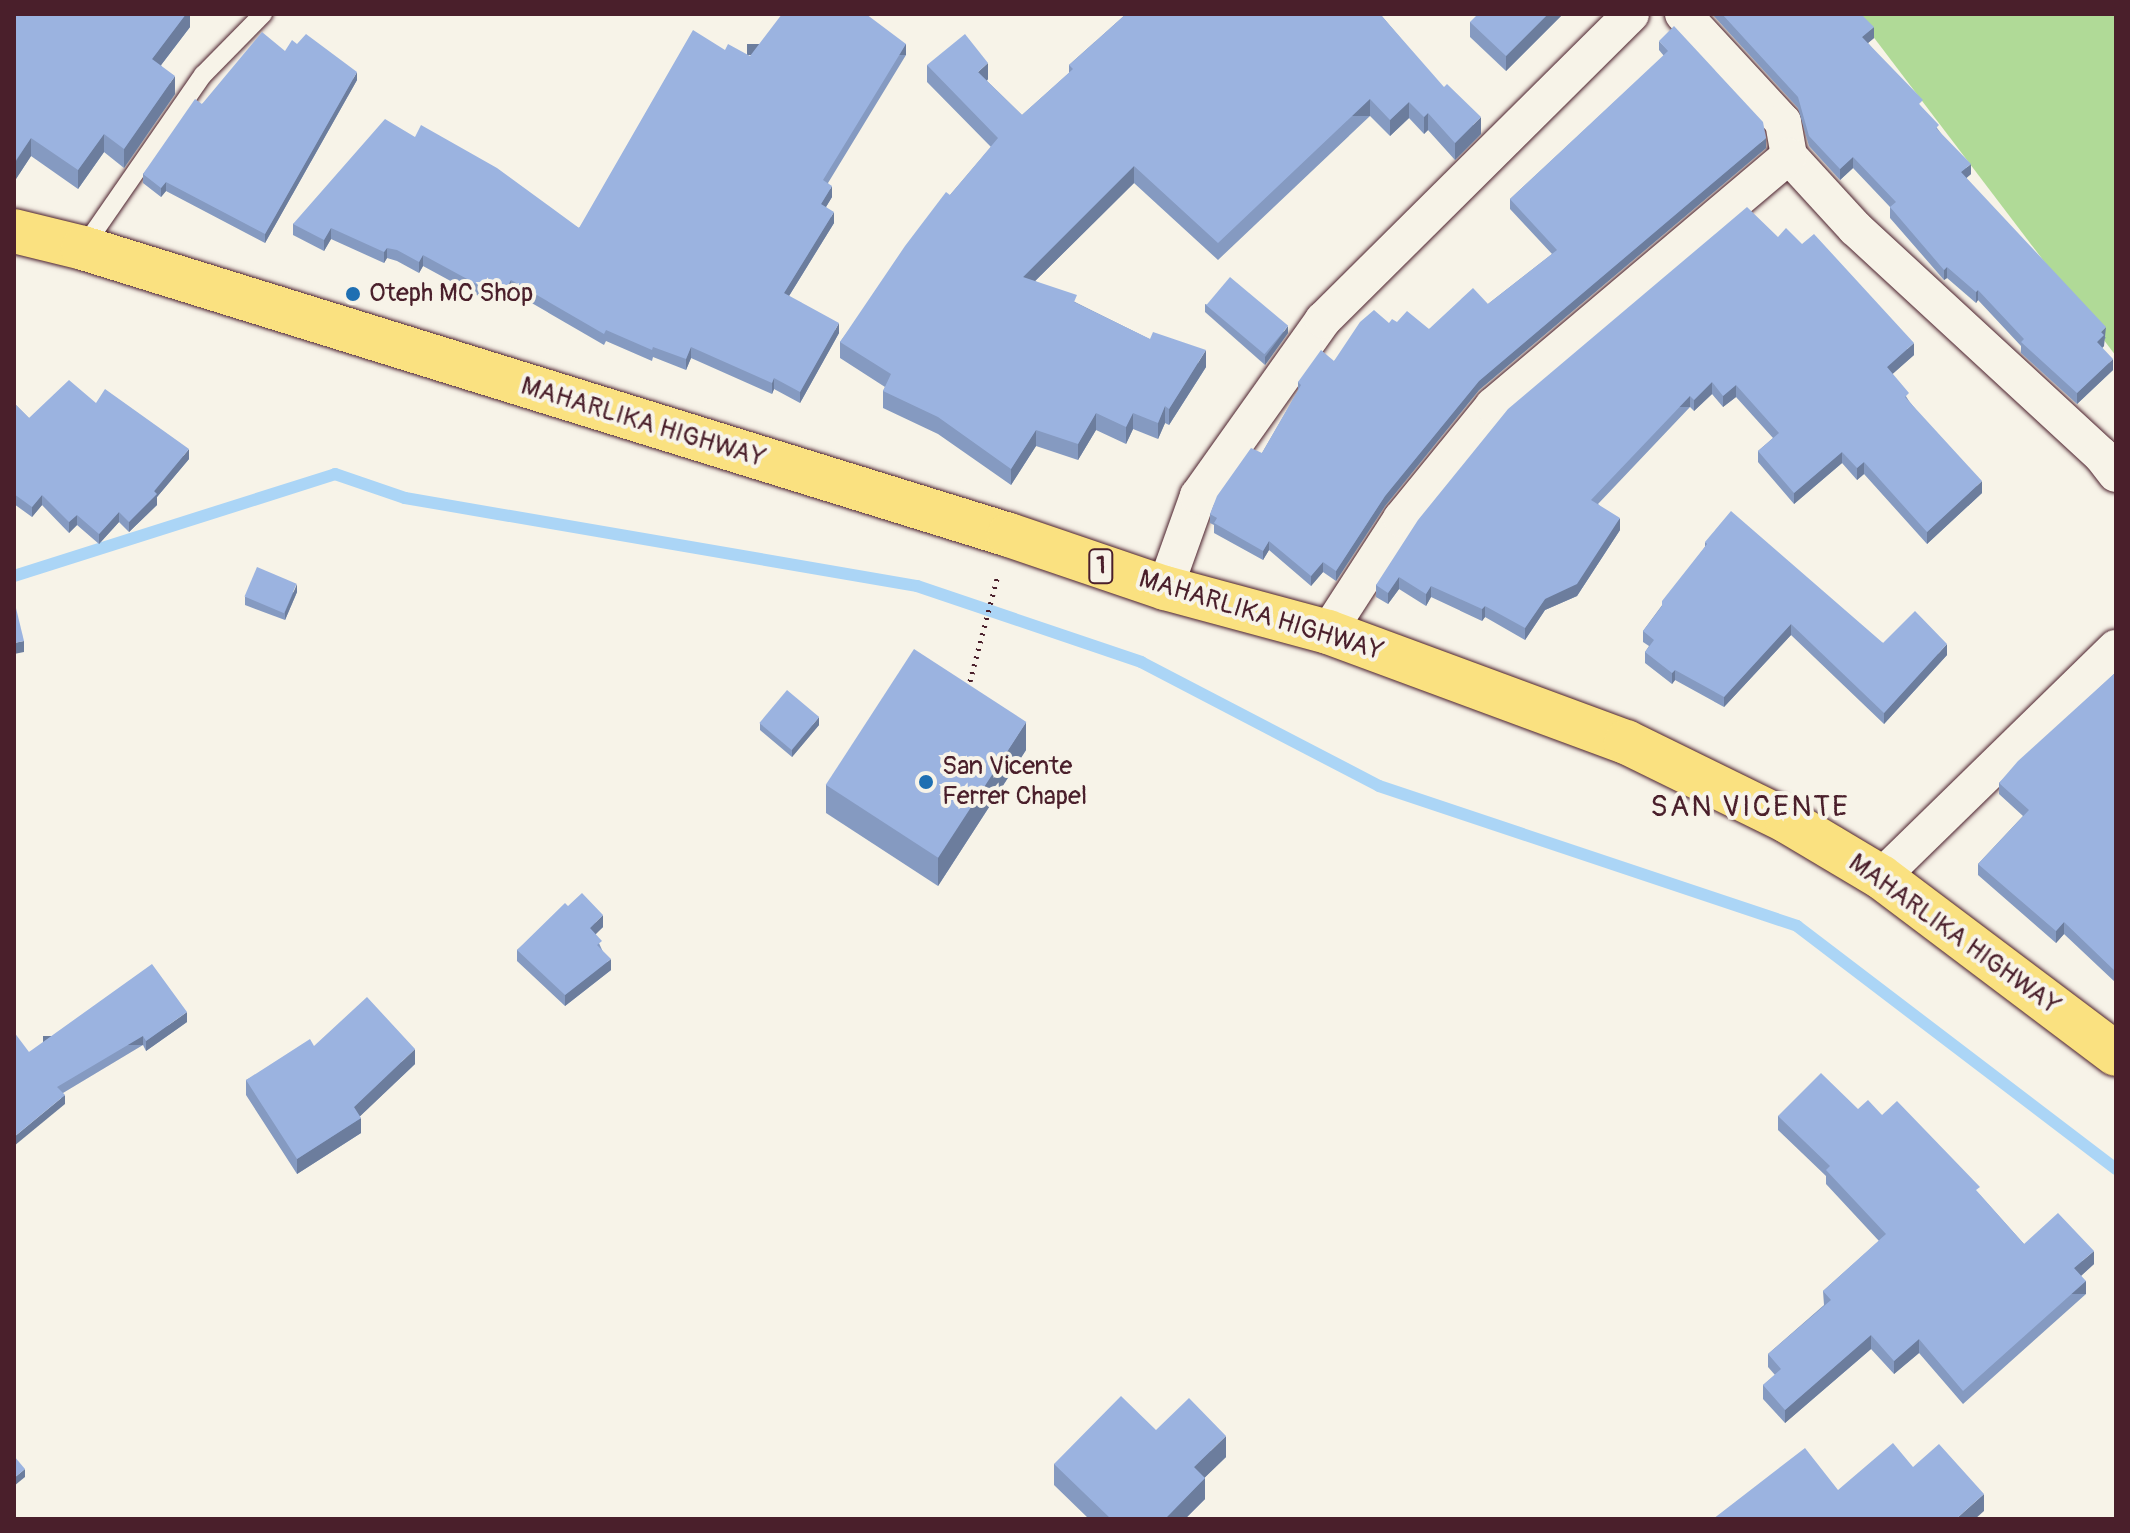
<!DOCTYPE html>
<style>
body{margin:0}
#map{position:relative;width:2130px;height:1533px;overflow:hidden;background:#f7f3e8;font-family:Pangolin,sans-serif}
div>[style]{position:absolute}
[style*='--x']{left:calc(var(--x)*1px);top:calc(var(--y)*1px);width:calc(var(--w)*1px);rotate:calc(var(--a)*1deg)}
.green>*{inset:0;background:#b0da97}
.stream>*{height:12px;margin:-6px;padding:0 6px;transform-origin:6px;border-radius:6px;background:#abd5f6}
.path>*{height:5px;margin-top:-2.5px;transform-origin:0;background:repeating-linear-gradient(90deg,#4a1f2b 0 2px,transparent 0 8px)}
.roads{filter:drop-shadow(0 0 2px #4a1f2b) drop-shadow(0 0 2px #4a1f2b)}
.lane>*{height:18px;margin:-9px;padding:0 9px;transform-origin:9px;border-radius:9px;background:#f7f3e8}
.street>*{height:36px;margin:-18px;padding:0 18px;transform-origin:18px;border-radius:18px;background:#f7f3e8}
.highway>*{height:44px;margin:-22px;padding:0 22px;transform-origin:22px;border-radius:22px;background:#fae180}
.wall>*{inset:0;background:#859ac1}
.shaded-wall>*{inset:0;background:#6c7d9d;transform-origin:0 0}
.building>*{inset:0;background:#9bb3e0;transform-origin:0 0}
.dots>*{width:22px;height:22px;translate:-50% -50%;box-sizing:border-box;border:4px solid #f7f3e8;border-radius:50%}
span{translate:-50% -50%;white-space:nowrap;text-align:center;line-height:1.15;-webkit-text-stroke:8px #f7f3e8;paint-order:stroke}
.shield-label span{padding:2px 6px;background:#f7f3e8;border:2px solid;border-radius:6px;-webkit-text-stroke-width:0}
.shield-label{font-size:24px;color:#4a1f2b;font-weight:700}
.poi-label{font-size:26px;color:#4a1f2b}
.left{translate:0 -50%;text-align:left}
.street-label{font-size:26px;color:#4a1f2b}
.quarter-label{font-size:30px;color:#4a1f2b;letter-spacing:2px}
.frame{position:absolute;inset:0;border:16px solid #4a1f2b;pointer-events:none}
</style>
<div id="map">
<div class="green">
<i style="clip-path:polygon(1856px 14px,2116px 14px,2116px 356px)"></i>
</div>
<div class="stream">
<i style="--x:14;--y:576;--w:337;--a:-17.6"></i>
<i style="--x:335;--y:474;--w:74;--a:18.9"></i>
<i style="--x:405;--y:498;--w:520;--a:9.75"></i>
<i style="--x:917;--y:586;--w:237;--a:18.7"></i>
<i style="--x:1141;--y:662;--w:268;--a:27.5"></i>
<i style="--x:1379;--y:786;--w:441;--a:18.5"></i>
<i style="--x:1797;--y:926;--w:401;--a:37.3"></i>
</div>
<div class="path">
<i style="--x:968;--y:689;--w:118;--a:-75.3"></i>
</div>
<div class="roads">
<div class="lane">
<i style="--x:83;--y:248;--w:211;--a:-55.3"></i>
<i style="--x:203;--y:75;--w:86;--a:-45.5"></i>
</div>
<div class="street">
<i style="--x:1683;--y:14;--w:147;--a:47.2"></i>
<i style="--x:1783;--y:122;--w:35;--a:80"></i>
<i style="--x:1789;--y:156;--w:98;--a:47.5"></i>
<i style="--x:1855;--y:228;--w:335;--a:42.7"></i>
<i style="--x:2101;--y:455;--w:24;--a:52"></i>
<i style="--x:1165;--y:588;--w:98;--a:-70.3"></i>
<i style="--x:1198;--y:496;--w:216;--a:-54.6"></i>
<i style="--x:1323;--y:320;--w:434;--a:-44.8"></i>
<i style="--x:1328;--y:632;--w:135;--a:-57.1"></i>
<i style="--x:1401;--y:519;--w:146;--a:-50.8"></i>
<i style="--x:1493;--y:406;--w:387;--a:-40.2"></i>
<i style="--x:1881;--y:877;--w:328;--a:-44.3"></i>
</div>
<div class="highway">
<i style="--x:14;--y:231;--w:71;--a:13.8"></i>
<i style="--x:83;--y:248;--w:969;--a:17.22"></i>
<i style="--x:1009;--y:535;--w:165;--a:18.8"></i>
<i style="--x:1165;--y:588;--w:169;--a:15.1"></i>
<i style="--x:1328;--y:632;--w:318;--a:20.3"></i>
<i style="--x:1626;--y:742;--w:179;--a:26.1"></i>
<i style="--x:1787;--y:821;--w:109;--a:30.8"></i>
<i style="--x:1881;--y:877;--w:294;--a:37"></i>
</div>
</div>
<div class="wall">
<i style="clip-path:polygon(14px 14px,190px 14px,190px 27px,161px 65px,175px 94px,124px 168px,104px 152px,78px 189px,31px 156px,14px 182px)"></i>
<i style="clip-path:polygon(1126px 14px,1382px 14px,1381px 15px,1481px 134px,1455px 160px,1428px 130px,1424px 134px,1409px 118px,1390px 136px,1370px 116px,1218px 260px,1134px 183px,1035px 281px,1077px 303px,1206px 367px,1169px 425px,1165px 423px,1158px 439px,1133px 429px,1126px 444px,1096px 430px,1078px 460px,1036px 446px,1011px 485px,938px 434px,883px 408px,883px 391px,885px 387px,840px 358px,840px 342px,950px 195px,991px 147px,927px 82px,927px 65px,988px 79px,987px 81px,1022px 115px,1069px 73px,1069px 65px)"></i>
<i style="clip-path:polygon(1563px 14px,1506px 71px,1470px 37px,1470px 22px)"></i>
<i style="clip-path:polygon(1712px 14px,1861px 14px,1874px 38px,1868px 43px,1923px 109px,1971px 174px,1966px 178px,2106px 338px,2104px 339px,2104px 346px,2102px 348px,2113px 370px,2077px 404px,2021px 353px,2021px 346px,1978px 300px,1976px 303px,1947px 278px,1944px 280px,1890px 218px,1890px 207px,1853px 168px,1840px 180px,1809px 146px,1798px 108px)"></i>
<i style="clip-path:polygon(1659px 41px,1766px 148px,1479px 390px,1385px 506px,1336px 581px,1323px 572px,1311px 586px,1269px 550px,1263px 560px,1214px 533px,1214px 525px,1210px 523px,1210px 514px,1262px 453px,1298px 391px,1298px 382px,1334px 361px,1389px 323px,1429px 329px,1488px 304px,1552px 254px,1510px 209px,1510px 199px,1664px 56px,1659px 50px)"></i>
<i style="clip-path:polygon(725px 50px,750px 56px,906px 55px,828px 183px,832px 197px,826px 207px,834px 223px,789px 296px,839px 333px,800px 403px,774px 389px,772px 394px,691px 358px,686px 370px,653px 357px,652px 361px,606px 341px,604px 345px,511px 291px,504px 304px,482px 293px,480px 297px,423px 266px,419px 273px,397px 261px,387px 258px,384px 263px,331px 239px,324px 251px,293px 235px,293px 224px,415px 137px,579px 228px)"></i>
<i style="clip-path:polygon(285px 51px,357px 80px,265px 243px,166px 191px,161px 197px,143px 183px,143px 174px,202px 104px)"></i>
<i style="clip-path:polygon(1778px 237px,1914px 355px,1892px 374px,1909px 401px,1982px 493px,1927px 544px,1864px 474px,1857px 480px,1842px 463px,1794px 504px,1758px 462px,1758px 451px,1773px 438px,1736px 397px,1723px 407px,1712px 394px,1694px 411px,1690px 407px,1598px 504px,1620px 530px,1577px 596px,1545px 610px,1525px 640px,1485px 617px,1482px 621px,1431px 597px,1426px 606px,1399px 589px,1388px 604px,1376px 597px,1376px 585px)"></i>
<i style="clip-path:polygon(1205px 304px,1288px 333px,1265px 365px,1205px 312px)"></i>
<i style="clip-path:polygon(14px 403px,29px 418px,96px 403px,189px 459px,157px 497px,157px 505px,129px 532px,119px 522px,99px 544px,77px 525px,69px 533px,42px 505px,32px 517px,14px 504px)"></i>
<i style="clip-path:polygon(1705px 542px,1883px 643px,1947px 655px,1884px 724px,1791px 635px,1724px 707px,1675px 680px,1672px 684px,1645px 663px,1645px 652px,1649px 646px,1643px 642px,1643px 631px,1705px 547px)"></i>
<i style="clip-path:polygon(297px 592px,285px 620px,245px 605px,245px 597px)"></i>
<i style="clip-path:polygon(2116px 672px,2116px 983px,2064px 934px,2056px 943px,1978px 875px,1978px 864px,2023px 816px,1999px 794px,1999px 783px)"></i>
<i style="clip-path:polygon(760px 723px,819px 725px,792px 757px,760px 730px)"></i>
<i style="clip-path:polygon(1026px 750px,938px 886px,826px 813px,826px 785px)"></i>
<i style="clip-path:polygon(568px 906px,603px 927px,595px 934px,611px 970px,565px 1006px,517px 961px,517px 950px)"></i>
<i style="clip-path:polygon(187px 1022px,146px 1051px,143px 1045px,63px 1093px,65px 1104px,29px 1052px)"></i>
<i style="clip-path:polygon(314px 1046px,415px 1064px,360px 1116px,361px 1133px,297px 1174px,246px 1095px,246px 1080px)"></i>
<i style="clip-path:polygon(1858px 1109px,1882px 1115px,1980px 1195px,2024px 1244px,2094px 1264px,2081px 1276px,2086px 1294px,1963px 1404px,1919px 1353px,1894px 1374px,1871px 1349px,1785px 1423px,1763px 1399px,1763px 1385px,1775px 1375px,1768px 1367px,1768px 1354px,1824px 1305px,1823px 1291px,1879px 1241px,1826px 1184px,1826px 1176px,1778px 1130px,1778px 1116px)"></i>
<i style="clip-path:polygon(1156px 1430px,1226px 1457px,1205px 1477px,1205px 1499px,1185px 1519px,1089px 1519px,1054px 1485px,1054px 1464px)"></i>
</div>
<div class="shaded-wall">
<i style="clip-path:polygon(186px 14px,190px 14px,190px 27px,152px 77px,152px 59px)"></i>
<i style="clip-path:polygon(1548px 14px,1563px 14px,1506px 71px,1506px 56px)"></i>
<i style="clip-path:polygon(1874px 27px,1874px 38px,1862px 48px,1862px 37px)"></i>
<i style="left:906px;top:44px;width:11px;height:159px;rotate:90deg"></i>
<i style="clip-path:polygon(988px 63px,988px 79px,978px 89px,978px 72px)"></i>
<i style="clip-path:polygon(357px 72px,357px 80px,265px 243px,265px 234px)"></i>
<i style="clip-path:polygon(175px 76px,175px 94px,124px 168px,124px 149px)"></i>
<i style="left:1370px;top:99px;width:17px;height:209px;rotate:90deg"></i>
<i style="clip-path:polygon(1409px 102px,1409px 118px,1390px 136px,1390px 120px)"></i>
<i style="clip-path:polygon(1428px 113px,1428px 130px,1424px 134px,1424px 117px)"></i>
<i style="clip-path:polygon(1481px 117px,1481px 134px,1455px 160px,1455px 143px)"></i>
<i style="clip-path:polygon(104px 134px,104px 152px,78px 189px,78px 170px)"></i>
<i style="clip-path:polygon(31px 138px,31px 156px,14px 182px,14px 164px)"></i>
<i style="clip-path:polygon(1766px 138px,1766px 148px,1479px 390px,1385px 506px,1336px 581px,1336px 571px,1385px 496px,1479px 381px)"></i>
<i style="clip-path:polygon(1853px 157px,1853px 168px,1840px 180px,1840px 169px)"></i>
<i style="clip-path:polygon(1971px 164px,1971px 174px,1961px 183px,1961px 172px)"></i>
<i style="clip-path:polygon(1134px 166px,1134px 183px,1023px 293px,1023px 277px)"></i>
<i style="clip-path:polygon(166px 182px,166px 191px,161px 197px,161px 188px)"></i>
<i style="clip-path:polygon(832px 186px,832px 197px,821px 215px,821px 204px)"></i>
<i style="clip-path:polygon(834px 212px,834px 223px,784px 304px,784px 293px)"></i>
<i style="clip-path:polygon(331px 228px,331px 239px,324px 251px,324px 240px)"></i>
<i style="clip-path:polygon(387px 248px,387px 258px,384px 263px,384px 252px)"></i>
<i style="clip-path:polygon(423px 255px,423px 266px,419px 273px,419px 262px)"></i>
<i style="clip-path:polygon(1947px 267px,1947px 278px,1944px 280px,1944px 270px)"></i>
<i style="clip-path:polygon(511px 280px,511px 291px,504px 304px,504px 293px)"></i>
<i style="clip-path:polygon(482px 282px,482px 293px,480px 297px,480px 286px)"></i>
<i style="clip-path:polygon(1978px 290px,1978px 300px,1976px 303px,1976px 292px)"></i>
<i style="clip-path:polygon(839px 323px,839px 333px,800px 403px,800px 392px)"></i>
<i style="clip-path:polygon(1288px 326px,1288px 333px,1265px 365px,1265px 357px)"></i>
<i style="clip-path:polygon(2106px 327px,2104px 346px,2097px 353px,2097px 342px,2101px 332px)"></i>
<i style="clip-path:polygon(1914px 343px,1914px 355px,1887px 379px,1887px 367px)"></i>
<i style="clip-path:polygon(691px 347px,691px 358px,686px 370px,686px 359px)"></i>
<i style="clip-path:polygon(1206px 350px,1206px 367px,1169px 425px,1169px 409px)"></i>
<i style="clip-path:polygon(2113px 359px,2113px 370px,2077px 404px,2077px 393px)"></i>
<i style="clip-path:polygon(774px 378px,774px 389px,772px 394px,772px 383px)"></i>
<i style="clip-path:polygon(1712px 382px,1712px 394px,1694px 411px,1694px 400px)"></i>
<i style="clip-path:polygon(1736px 385px,1736px 397px,1723px 407px,1723px 396px)"></i>
<i style="left:1690px;top:396px;width:11px;height:144px;rotate:90deg"></i>
<i style="clip-path:polygon(1165px 406px,1165px 423px,1158px 439px,1158px 423px)"></i>
<i style="clip-path:polygon(1096px 413px,1096px 430px,1078px 460px,1078px 444px)"></i>
<i style="clip-path:polygon(1133px 413px,1133px 429px,1126px 444px,1126px 427px)"></i>
<i style="clip-path:polygon(1036px 430px,1036px 446px,1011px 485px,1011px 469px)"></i>
<i style="clip-path:polygon(189px 449px,189px 459px,157px 497px,157px 505px,129px 532px,129px 522px)"></i>
<i style="clip-path:polygon(1842px 452px,1842px 463px,1794px 504px,1794px 493px)"></i>
<i style="clip-path:polygon(1864px 462px,1864px 474px,1857px 480px,1857px 468px)"></i>
<i style="clip-path:polygon(1982px 481px,1982px 493px,1927px 544px,1927px 532px)"></i>
<i style="clip-path:polygon(42px 495px,42px 505px,32px 517px,32px 507px)"></i>
<i style="clip-path:polygon(119px 512px,119px 522px,99px 544px,99px 534px)"></i>
<i style="clip-path:polygon(77px 515px,77px 525px,69px 533px,69px 522px)"></i>
<i style="clip-path:polygon(1620px 518px,1620px 530px,1577px 596px,1545px 610px,1525px 640px,1525px 628px,1545px 599px)"></i>
<i style="clip-path:polygon(1269px 541px,1269px 550px,1263px 560px,1263px 551px)"></i>
<i style="clip-path:polygon(1323px 562px,1323px 572px,1311px 586px,1311px 576px)"></i>
<i style="clip-path:polygon(1399px 577px,1399px 589px,1388px 604px,1388px 593px)"></i>
<i style="clip-path:polygon(297px 584px,297px 592px,285px 620px,285px 612px)"></i>
<i style="clip-path:polygon(1431px 586px,1431px 597px,1426px 606px,1426px 594px)"></i>
<i style="clip-path:polygon(1485px 606px,1485px 617px,1482px 621px,1482px 609px)"></i>
<i style="clip-path:polygon(1791px 624px,1791px 635px,1724px 707px,1724px 697px)"></i>
<i style="clip-path:polygon(24px 641px,24px 652px,14px 654px,14px 643px)"></i>
<i style="clip-path:polygon(1947px 644px,1947px 655px,1884px 724px,1884px 713px)"></i>
<i style="clip-path:polygon(1675px 670px,1675px 680px,1672px 684px,1672px 673px)"></i>
<i style="clip-path:polygon(819px 717px,819px 725px,792px 757px,792px 750px)"></i>
<i style="clip-path:polygon(1026px 722px,1026px 750px,938px 886px,938px 857px)"></i>
<i style="clip-path:polygon(603px 915px,603px 927px,590px 940px,590px 928px)"></i>
<i style="clip-path:polygon(2064px 922px,2064px 934px,2056px 943px,2056px 931px)"></i>
<i style="clip-path:polygon(611px 959px,611px 970px,565px 1006px,565px 995px)"></i>
<i style="clip-path:polygon(187px 1012px,187px 1022px,146px 1051px,146px 1041px)"></i>
<i style="left:143px;top:1036px;width:9px;height:100px;rotate:90deg"></i>
<i style="clip-path:polygon(415px 1049px,415px 1064px,354px 1122px,354px 1107px)"></i>
<i style="clip-path:polygon(65px 1095px,65px 1104px,14px 1146px,14px 1137px)"></i>
<i style="clip-path:polygon(361px 1118px,361px 1133px,297px 1174px,297px 1159px)"></i>
<i style="clip-path:polygon(2094px 1251px,2094px 1264px,2074px 1282px,2074px 1268px)"></i>
<i style="left:2086px;top:1281px;width:13px;height:165px;rotate:90deg"></i>
<i style="clip-path:polygon(1871px 1335px,1871px 1349px,1785px 1423px,1785px 1410px)"></i>
<i style="clip-path:polygon(1919px 1339px,1919px 1353px,1894px 1374px,1894px 1361px)"></i>
<i style="clip-path:polygon(1226px 1436px,1226px 1457px,1194px 1488px,1194px 1467px)"></i>
<i style="clip-path:polygon(25px 1469px,25px 1477px,14px 1486px,14px 1478px)"></i>
<i style="clip-path:polygon(1205px 1478px,1205px 1499px,1185px 1519px,1165px 1519px)"></i>
<i style="clip-path:polygon(1984px 1494px,1984px 1511px,1975px 1519px,1956px 1519px)"></i>
</div>
<div class="building">
<i style="clip-path:polygon(14px 14px,186px 14px,152px 59px,175px 76px,124px 149px,104px 134px,78px 170px,31px 138px,14px 163px)"></i>
<i style="clip-path:polygon(782px 14px,866px 14px,906px 44px,823px 180px,832px 186px,821px 204px,834px 212px,784px 293px,839px 323px,800px 392px,774px 378px,772px 383px,691px 347px,686px 359px,653px 347px,652px 350px,606px 330px,604px 334px,511px 280px,504px 293px,482px 282px,480px 286px,423px 255px,419px 262px,397px 250px,387px 248px,384px 252px,331px 228px,324px 240px,293px 224px,385px 119px,415px 137px,421px 125px,497px 168px,579px 228px,693px 30px,725px 50px,728px 44px,750px 56px)"></i>
<i style="clip-path:polygon(1126px 14px,1380px 14px,1444px 87px,1447px 84px,1481px 117px,1455px 143px,1428px 113px,1424px 117px,1409px 102px,1390px 120px,1370px 99px,1218px 243px,1134px 166px,1023px 277px,1077px 295px,1074px 302px,1150px 339px,1153px 332px,1206px 350px,1169px 409px,1165px 406px,1158px 423px,1133px 413px,1126px 427px,1096px 413px,1078px 444px,1036px 430px,1011px 469px,938px 417px,883px 391px,891px 374px,840px 342px,905px 246px,946px 192px,950px 195px,998px 138px,927px 65px,965px 34px,988px 63px,978px 72px,1022px 115px,1073px 69px,1069px 65px)"></i>
<i style="clip-path:polygon(1478px 14px,1548px 14px,1506px 56px,1470px 22px)"></i>
<i style="clip-path:polygon(1722px 14px,1861px 14px,1874px 27px,1862px 37px,1923px 100px,1919px 104px,1939px 125px,1936px 128px,1971px 164px,1961px 172px,2106px 327px,2101px 332px,2104px 335px,2097px 342px,2113px 359px,2077px 393px,2021px 342px,2024px 339px,1978px 290px,1976px 292px,1947px 267px,1944px 270px,1890px 207px,1896px 202px,1853px 157px,1840px 169px,1809px 136px,1798px 97px)"></i>
<i style="clip-path:polygon(1674px 26px,1763px 122px,1766px 138px,1479px 381px,1385px 496px,1336px 571px,1323px 562px,1311px 576px,1269px 541px,1263px 551px,1214px 523px,1217px 518px,1210px 514px,1217px 496px,1251px 448px,1262px 453px,1301px 385px,1298px 382px,1321px 350px,1334px 361px,1360px 322px,1374px 310px,1389px 323px,1392px 319px,1397px 322px,1407px 311px,1429px 329px,1473px 288px,1488px 304px,1557px 250px,1510px 199px,1668px 51px,1659px 41px)"></i>
<i style="clip-path:polygon(262px 32px,285px 51px,292px 40px,297px 44px,306px 34px,357px 72px,265px 234px,166px 182px,161px 188px,143px 174px,195px 99px,202px 104px)"></i>
<i style="clip-path:polygon(1747px 207px,1778px 237px,1786px 228px,1802px 244px,1814px 234px,1914px 343px,1887px 367px,1909px 393px,1905px 397px,1982px 481px,1927px 532px,1864px 462px,1857px 468px,1842px 452px,1794px 493px,1758px 451px,1779px 433px,1736px 385px,1723px 396px,1712px 382px,1694px 400px,1690px 396px,1591px 500px,1620px 518px,1577px 584px,1545px 599px,1525px 628px,1485px 606px,1482px 609px,1431px 586px,1426px 594px,1399px 577px,1388px 593px,1376px 585px,1418px 520px,1508px 409px)"></i>
<i style="left:1230px;top:277px;width:76px;height:37px;rotate:40deg"></i>
<i style="clip-path:polygon(69px 380px,96px 403px,105px 389px,189px 449px,154px 491px,157px 494px,129px 522px,119px 512px,99px 534px,77px 515px,69px 522px,42px 495px,32px 507px,14px 494px,14px 403px,29px 418px)"></i>
<i style="clip-path:polygon(1731px 511px,1883px 643px,1915px 611px,1947px 644px,1884px 713px,1791px 624px,1724px 697px,1675px 670px,1672px 673px,1645px 652px,1654px 640px,1643px 631px,1662px 606px,1662px 601px,1707px 544px,1705px 542px)"></i>
<i style="left:257px;top:567px;width:43px;height:32px;rotate:23deg"></i>
<i style="clip-path:polygon(14px 604px,15px 604px,24px 641px,14px 643px)"></i>
<i style="left:914px;top:649px;width:134px;height:162px;rotate:33deg"></i>
<i style="clip-path:polygon(2116px 672px,2116px 972px,2064px 922px,2056px 931px,1978px 864px,2029px 810px,1999px 783px,2018px 761px)"></i>
<i style="left:787px;top:690px;width:42px;height:43px;rotate:40deg"></i>
<i style="clip-path:polygon(582px 893px,603px 915px,590px 928px,602px 941px,597px 945px,611px 959px,565px 995px,517px 950px,565px 903px,568px 906px)"></i>
<i style="clip-path:polygon(152px 964px,187px 1012px,146px 1041px,143px 1036px,57px 1087px,65px 1095px,14px 1137px,14px 1032px,29px 1052px)"></i>
<i style="clip-path:polygon(367px 997px,415px 1049px,354px 1107px,361px 1118px,297px 1159px,246px 1080px,310px 1039px,314px 1046px)"></i>
<i style="clip-path:polygon(1821px 1073px,1858px 1109px,1868px 1100px,1882px 1115px,1897px 1101px,1980px 1187px,1976px 1190px,2024px 1244px,2058px 1213px,2094px 1251px,2074px 1268px,2086px 1281px,1963px 1391px,1919px 1339px,1894px 1361px,1871px 1335px,1785px 1410px,1763px 1385px,1781px 1369px,1768px 1354px,1831px 1300px,1823px 1291px,1886px 1234px,1826px 1170px,1830px 1166px,1778px 1116px)"></i>
<i style="clip-path:polygon(1121px 1396px,1156px 1430px,1189px 1398px,1226px 1436px,1194px 1467px,1205px 1478px,1165px 1519px,1111px 1519px,1054px 1464px)"></i>
<i style="clip-path:polygon(1893px 1443px,1913px 1467px,1939px 1444px,1984px 1494px,1956px 1519px,1713px 1519px,1805px 1448px,1838px 1490px)"></i>
<i style="clip-path:polygon(14px 1456px,25px 1469px,14px 1478px)"></i>
</div>
<div class="dots">
<i style="left:353px;top:294px;background:#1f6fb2"></i>
<i style="left:926px;top:782px;background:#1f6fb2"></i>
</div>
<div class="shield-label">
<span style="left:1101px;top:566px">1</span>
</div>
<div class="poi-label">
<span class="left" style="left:369px;top:294px">Oteph MC Shop</span>
<span class="left" style="left:942px;top:782px">San Vicente<br>Ferrer Chapel</span>
</div>
<div class="street-label">
<span style="left:643px;top:423px;rotate:17deg">MAHARLIKA HIGHWAY</span>
<span style="left:1261px;top:616px;rotate:17deg">MAHARLIKA HIGHWAY</span>
<span style="left:1954px;top:935px;rotate:36deg">MAHARLIKA HIGHWAY</span>
</div>
<div class="quarter-label">
<span style="left:1750px;top:807px">SAN VICENTE</span>
</div>
<div class="frame"></div>
</div>
